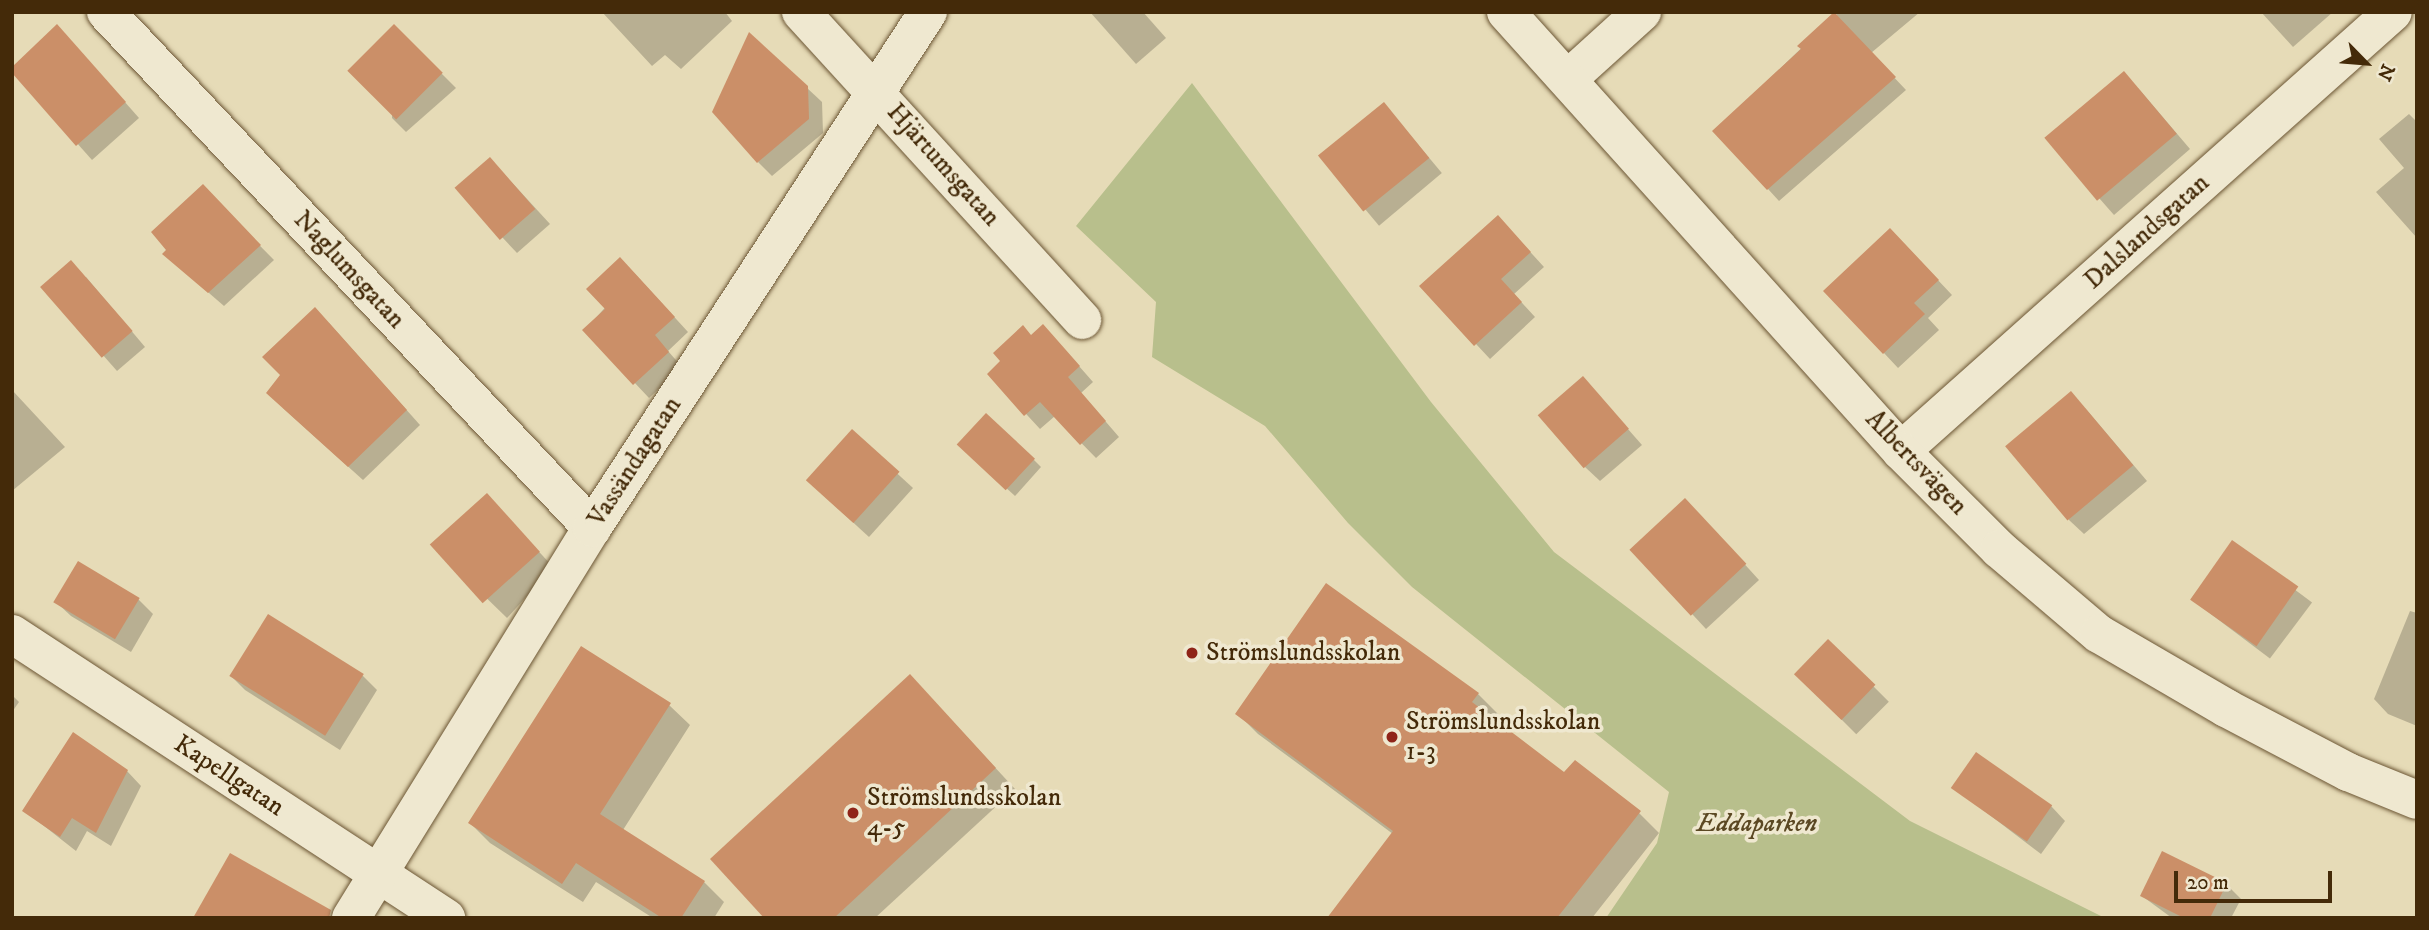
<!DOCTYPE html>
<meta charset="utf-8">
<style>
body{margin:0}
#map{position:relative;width:2429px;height:930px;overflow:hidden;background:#e6dbb7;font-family:"IM FELL DW Pica",serif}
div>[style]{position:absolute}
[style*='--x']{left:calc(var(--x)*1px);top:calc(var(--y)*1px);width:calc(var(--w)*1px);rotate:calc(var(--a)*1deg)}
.green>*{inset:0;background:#b8bf8c}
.shadow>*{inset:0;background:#0003;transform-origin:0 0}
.building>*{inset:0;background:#cb8f68;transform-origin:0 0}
.roads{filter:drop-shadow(0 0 2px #6c5634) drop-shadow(0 0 2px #6c5634)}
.street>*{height:38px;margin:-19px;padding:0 19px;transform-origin:19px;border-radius:19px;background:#efe8d0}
.secondary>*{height:38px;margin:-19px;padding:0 19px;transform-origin:19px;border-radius:19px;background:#efe8d0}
.dots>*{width:19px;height:19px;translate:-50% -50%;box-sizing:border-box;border:4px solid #efe8d0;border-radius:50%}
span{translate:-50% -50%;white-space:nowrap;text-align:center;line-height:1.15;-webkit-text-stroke:7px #efe8d0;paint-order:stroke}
.street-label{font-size:26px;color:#442a09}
.poi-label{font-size:26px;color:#442a09}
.left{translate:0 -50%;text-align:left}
.park-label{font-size:26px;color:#5b4823;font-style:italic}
.frame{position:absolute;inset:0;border:14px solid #442a09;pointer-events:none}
.north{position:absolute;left:2331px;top:28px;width:70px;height:70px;-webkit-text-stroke:5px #efe8d0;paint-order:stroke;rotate:115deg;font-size:19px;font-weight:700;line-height:28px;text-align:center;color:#442a09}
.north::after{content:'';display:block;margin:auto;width:24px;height:32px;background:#442a09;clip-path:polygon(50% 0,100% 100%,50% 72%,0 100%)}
.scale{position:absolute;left:2174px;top:871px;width:158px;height:32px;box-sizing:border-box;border:4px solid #442a09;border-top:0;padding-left:9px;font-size:21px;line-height:24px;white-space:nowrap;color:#442a09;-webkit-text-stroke:5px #efe8d0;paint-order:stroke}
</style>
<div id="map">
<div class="green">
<i style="clip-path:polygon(1192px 83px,1431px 402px,1554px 552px,1910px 821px,2105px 918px,1606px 918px,1657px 843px,1669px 792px,1412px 587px,1348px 523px,1265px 426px,1152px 357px,1156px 302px,1076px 226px)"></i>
</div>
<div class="shadow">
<i style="clip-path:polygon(602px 12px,725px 12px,732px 21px,681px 69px,665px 55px,652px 66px)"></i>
<i style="clip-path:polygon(1090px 12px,1143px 12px,1166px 38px,1136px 64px)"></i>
<i style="clip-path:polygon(1839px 12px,1920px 12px,1871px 53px,1906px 90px,1779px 201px,1715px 131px)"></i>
<i style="clip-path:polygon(2261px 12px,2333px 12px,2293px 47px)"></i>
<i style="clip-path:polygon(394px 26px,456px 88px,406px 132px,392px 118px)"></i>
<i style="clip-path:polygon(71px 41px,139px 118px,92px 160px,12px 70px)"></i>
<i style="clip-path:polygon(806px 87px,822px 102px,823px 133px,772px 176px,758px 162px)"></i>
<i style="clip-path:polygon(2138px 88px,2190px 149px,2114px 215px,2047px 139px)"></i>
<i style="left:1384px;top:104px;width:90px;height:82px;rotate:50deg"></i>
<i style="clip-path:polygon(2409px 114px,2417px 122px,2417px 238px,2376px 192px,2404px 168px,2379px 139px)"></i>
<i style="clip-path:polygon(504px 174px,550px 224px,517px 253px,457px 189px)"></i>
<i style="clip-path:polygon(202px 187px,274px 260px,224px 306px,164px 254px)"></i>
<i style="clip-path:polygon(1512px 232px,1544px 267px,1514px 294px,1535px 317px,1490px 359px,1422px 286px)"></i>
<i style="clip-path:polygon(1905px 245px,1952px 295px,1928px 318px,1939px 330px,1898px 368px,1826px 291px)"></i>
<i style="clip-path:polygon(635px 274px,688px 332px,668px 351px,682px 367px,649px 398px,585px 330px)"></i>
<i style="clip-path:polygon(86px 277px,145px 347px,117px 371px,43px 287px)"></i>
<i style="clip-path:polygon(329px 323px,420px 425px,363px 480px,283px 408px)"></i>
<i style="clip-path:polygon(1032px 337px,1057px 341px,1093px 382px,1081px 393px,1119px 437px,1096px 458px,1055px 416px,1040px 429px,989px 374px)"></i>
<i style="clip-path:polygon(1583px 378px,1642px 445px,1600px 481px,1585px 467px)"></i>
<i style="clip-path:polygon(12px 390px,65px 447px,12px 491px)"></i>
<i style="clip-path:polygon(2085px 408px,2147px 481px,2084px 534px,2069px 520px)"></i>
<i style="clip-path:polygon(852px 432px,913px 488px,869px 537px,822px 494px)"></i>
<i style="clip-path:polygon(967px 452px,1034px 460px,1041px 467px,1015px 496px)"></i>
<i style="clip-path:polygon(501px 510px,553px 567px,507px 618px,436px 549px)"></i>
<i style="clip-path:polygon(1700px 515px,1759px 580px,1706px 629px,1632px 549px)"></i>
<i style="left:2233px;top:543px;width:99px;height:70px;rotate:37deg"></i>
<i style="clip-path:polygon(79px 564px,139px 600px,153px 614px,131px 652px,71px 616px,56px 602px)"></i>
<i style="clip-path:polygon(2410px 611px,2417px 613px,2417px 726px,2388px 714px,2374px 699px)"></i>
<i style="left:1828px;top:641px;width:86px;height:46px;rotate:45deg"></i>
<i style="clip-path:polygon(231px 676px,363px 676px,377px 690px,340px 750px,245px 690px)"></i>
<i style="clip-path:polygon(1478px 694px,1498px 714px,1493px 720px,1564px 774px,1639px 813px,1659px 833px,1592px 918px,1329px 918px,1393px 834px,1258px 734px,1238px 714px)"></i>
<i style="clip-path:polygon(12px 695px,19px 702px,12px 712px)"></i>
<i style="clip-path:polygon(930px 697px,1015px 789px,875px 918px,767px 918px)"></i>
<i style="clip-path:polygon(669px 705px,690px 725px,623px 830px,704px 882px,724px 902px,714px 918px,653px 918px,596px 882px,583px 902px,490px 843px,470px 823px)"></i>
<i style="clip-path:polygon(127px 771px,141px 786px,111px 846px,87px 831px,76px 851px,25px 811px)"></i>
<i style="clip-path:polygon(1953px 787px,2051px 806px,2065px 821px,2041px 854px)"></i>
<i style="clip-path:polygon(2226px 884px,2241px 899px,2231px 918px,2172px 918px,2142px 896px)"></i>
</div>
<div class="building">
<i style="clip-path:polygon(1834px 12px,1896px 77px,1767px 190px,1712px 131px,1801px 49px,1797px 46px)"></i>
<i style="clip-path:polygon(57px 24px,126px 102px,76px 146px,12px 73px,12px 67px)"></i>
<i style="left:394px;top:24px;width:69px;height:66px;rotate:45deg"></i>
<i style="clip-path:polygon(749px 32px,808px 86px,809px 119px,757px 163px,712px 112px)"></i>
<i style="left:2124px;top:71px;width:82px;height:104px;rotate:50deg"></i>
<i style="left:1384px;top:102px;width:72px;height:85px;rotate:51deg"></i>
<i style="left:490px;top:157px;width:69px;height:47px;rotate:49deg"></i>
<i style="clip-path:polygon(203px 184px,261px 245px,208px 293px,162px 254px,166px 250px,151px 232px)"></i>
<i style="clip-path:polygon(1498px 215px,1531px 252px,1501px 279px,1522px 302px,1474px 346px,1419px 286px)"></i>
<i style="clip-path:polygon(1890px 228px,1939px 280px,1914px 303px,1925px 314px,1883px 354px,1823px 291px)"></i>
<i style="clip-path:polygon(620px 257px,675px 317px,655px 335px,669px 352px,633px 385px,582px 330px,605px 309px,586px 289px)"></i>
<i style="left:71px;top:260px;width:94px;height:41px;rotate:49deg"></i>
<i style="clip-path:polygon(315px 307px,407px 410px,348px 467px,266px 393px,280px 375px,262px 357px)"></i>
<i style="clip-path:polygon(1043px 324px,1080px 366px,1068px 377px,1106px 421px,1080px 445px,1040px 402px,1024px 416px,987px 374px,1000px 361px,993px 353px,1023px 325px,1031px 335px)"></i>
<i style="left:1583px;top:376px;width:70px;height:60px;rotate:49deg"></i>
<i style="left:2071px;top:391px;width:97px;height:86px;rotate:50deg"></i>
<i style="left:986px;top:413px;width:67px;height:43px;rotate:43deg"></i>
<i style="left:852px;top:429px;width:64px;height:69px;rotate:42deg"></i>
<i style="left:487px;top:493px;width:79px;height:77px;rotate:48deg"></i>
<i style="left:1685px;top:498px;width:90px;height:76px;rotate:47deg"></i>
<i style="left:2232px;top:540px;width:81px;height:73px;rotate:35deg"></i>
<i style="left:78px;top:561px;width:72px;height:48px;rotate:31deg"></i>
<i style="clip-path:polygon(1326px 583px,1479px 693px,1472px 702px,1564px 772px,1575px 760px,1641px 811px,1557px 918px,1327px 918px,1393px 831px,1235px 714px)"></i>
<i style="left:268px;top:614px;width:113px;height:73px;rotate:32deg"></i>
<i style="left:1828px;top:639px;width:66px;height:49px;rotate:44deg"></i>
<i style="clip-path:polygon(581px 646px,671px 703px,600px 814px,705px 881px,681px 918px,662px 918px,576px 863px,562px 884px,468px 823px)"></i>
<i style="clip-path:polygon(910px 674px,996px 768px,834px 918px,764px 918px,710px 859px)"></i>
<i style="clip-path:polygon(73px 732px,128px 770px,96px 833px,72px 818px,60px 837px,22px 811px)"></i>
<i style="left:1976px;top:752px;width:93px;height:44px;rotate:35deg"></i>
<i style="clip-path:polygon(2162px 851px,2227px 883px,2210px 918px,2184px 918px,2140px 896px)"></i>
<i style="clip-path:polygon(230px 853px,331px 910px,329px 918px,193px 918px)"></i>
</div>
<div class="roads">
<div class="street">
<i style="--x:106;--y:12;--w:709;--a:46.71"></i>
<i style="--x:801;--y:12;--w:417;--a:47.6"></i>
<i style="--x:1568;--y:79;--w:100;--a:-42.2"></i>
<i style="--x:1901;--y:451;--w:659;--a:-41.74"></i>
<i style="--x:12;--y:634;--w:519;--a:33.2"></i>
<i style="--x:351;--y:918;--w:458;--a:-58.3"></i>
<i style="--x:592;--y:528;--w:616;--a:-56.93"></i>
</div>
<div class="secondary">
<i style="--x:1506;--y:12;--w:591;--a:48.02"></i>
<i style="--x:1901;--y:451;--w:139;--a:45"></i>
<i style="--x:1999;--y:549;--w:131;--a:40.4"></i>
<i style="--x:2099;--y:634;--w:147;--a:30.2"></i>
<i style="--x:2226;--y:708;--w:138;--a:27.7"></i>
<i style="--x:2348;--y:772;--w:74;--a:22.1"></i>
</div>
</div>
<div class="dots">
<i style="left:1192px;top:653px;background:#8f2418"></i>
<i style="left:1392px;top:737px;background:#8f2418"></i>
<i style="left:853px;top:813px;background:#8f2418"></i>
</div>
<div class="street-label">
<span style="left:943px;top:165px;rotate:48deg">Hjärtumsgatan</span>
<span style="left:2147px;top:232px;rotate:-42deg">Dalslandsgatan</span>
<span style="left:349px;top:270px;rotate:47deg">Naglumsgatan</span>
<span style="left:635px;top:462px;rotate:-57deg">Vassändagatan</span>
<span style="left:1916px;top:463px;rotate:46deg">Albertsvägen</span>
<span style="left:229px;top:776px;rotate:33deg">Kapellgatan</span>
</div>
<div class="poi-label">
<span class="left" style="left:1206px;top:653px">Strömslundsskolan</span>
<span class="left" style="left:1406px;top:737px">Strömslundsskolan<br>1-3</span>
<span class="left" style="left:867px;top:813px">Strömslundsskolan<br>4-5</span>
</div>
<div class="park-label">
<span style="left:1757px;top:824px">Eddaparken</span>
</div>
<div class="frame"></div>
<div class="north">N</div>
<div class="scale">20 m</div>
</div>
